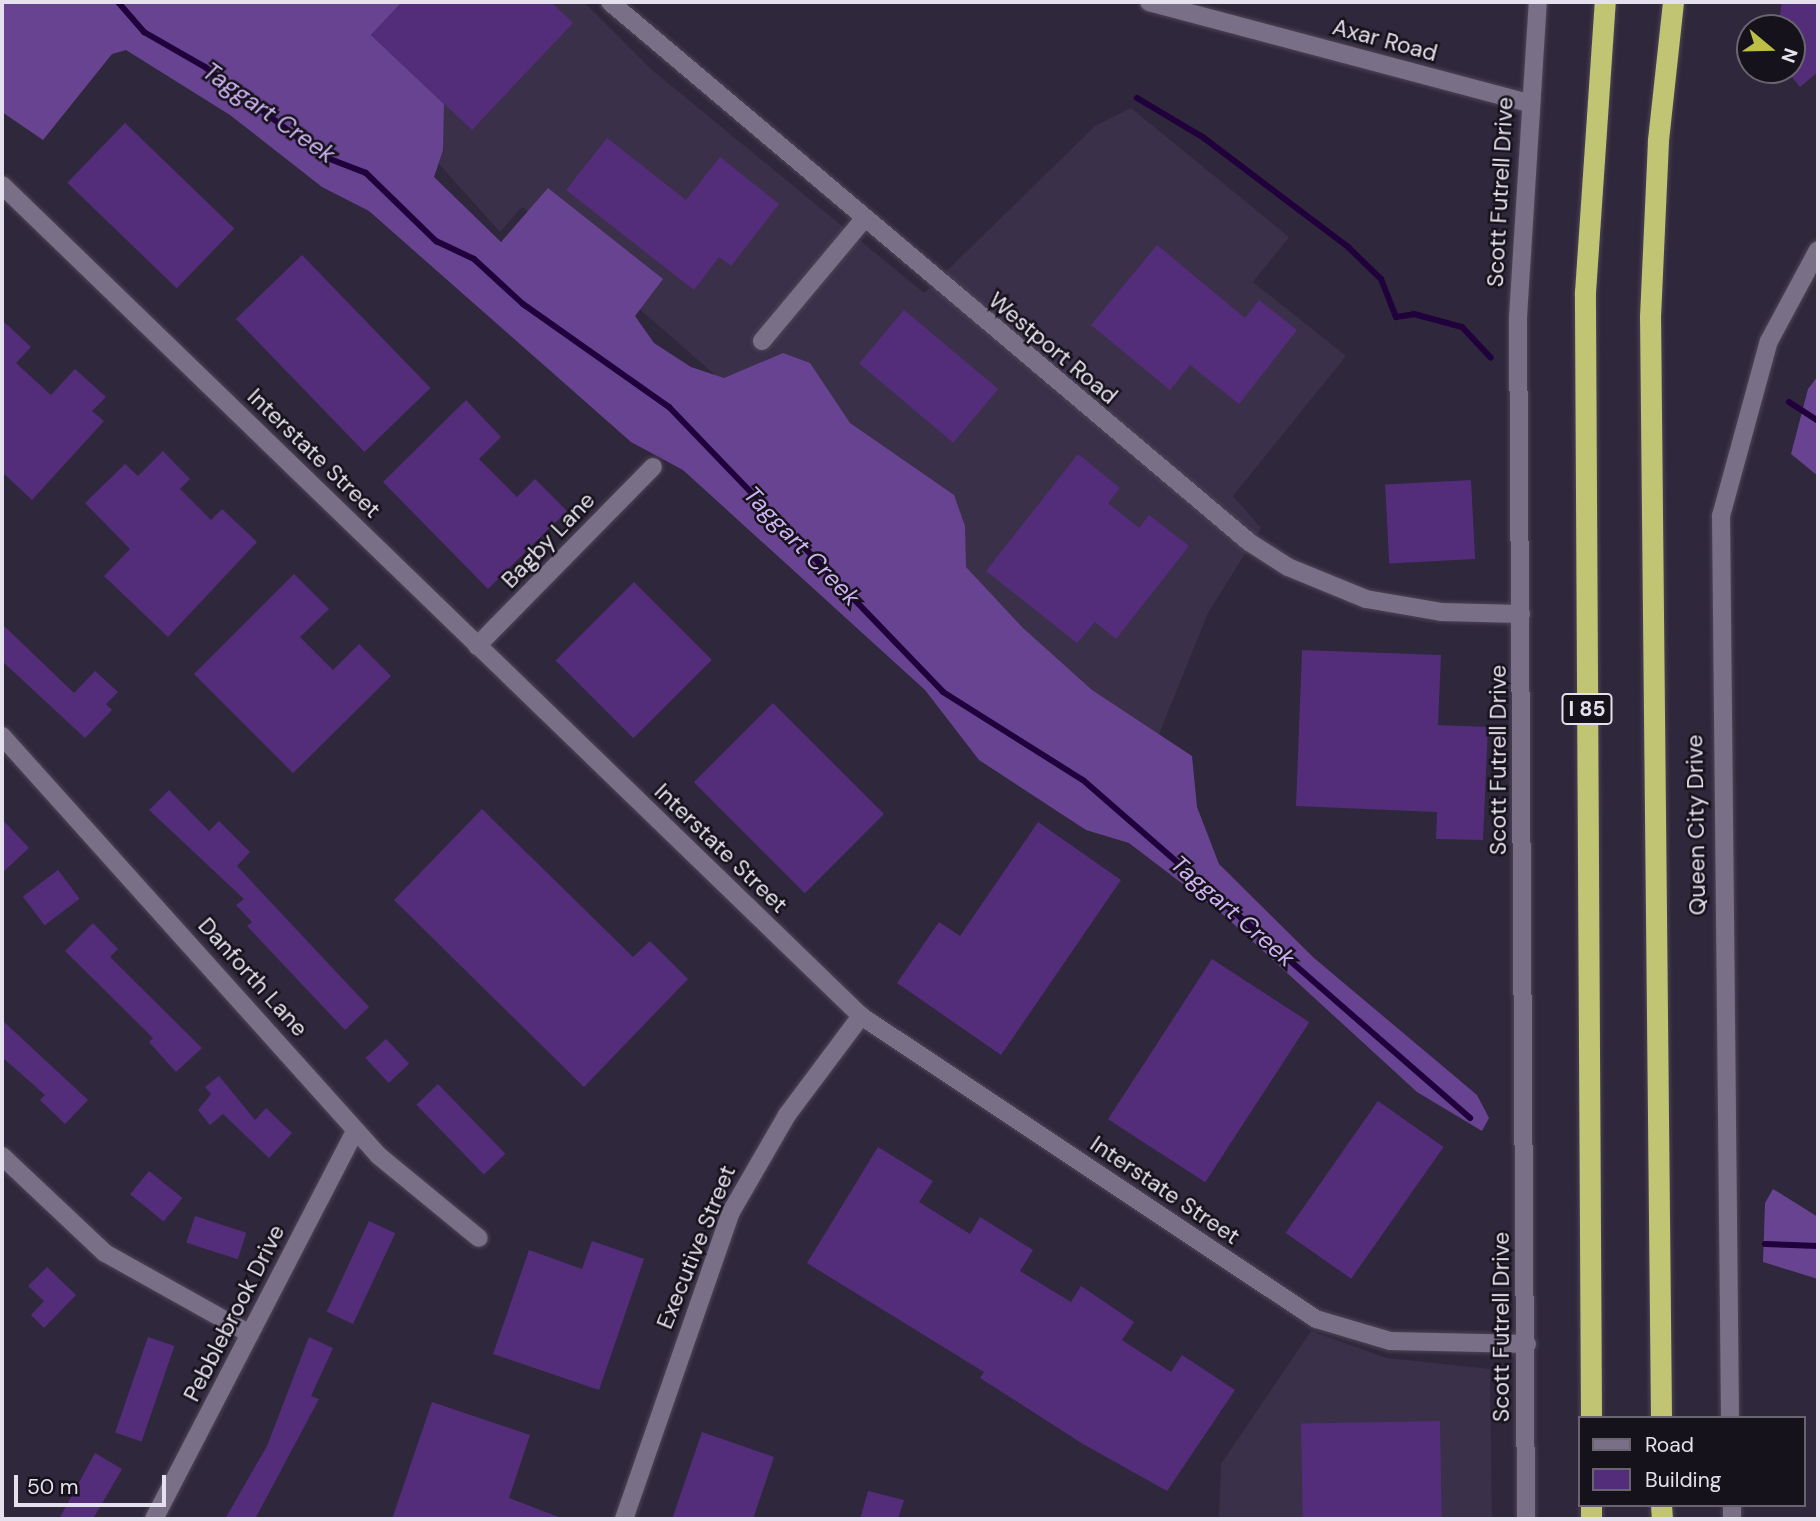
<!DOCTYPE html>
<style>
body{margin:0}
#map{position:relative;width:1820px;height:1521px;overflow:hidden;background:#2f273b;font-family:"DM Sans",sans-serif}
div>[style]{position:absolute}
[style*='--x']{left:calc(var(--x)*1px);top:calc(var(--y)*1px);width:calc(var(--w)*1px);rotate:calc(var(--a)*1deg)}
.built>*{inset:0;background:#3a3049}
.forest>*{inset:0;background:#684391}
.stream>*{height:6px;margin:-3px;padding:0 3px;transform-origin:3px;border-radius:3px;background:#21013b}
.building>*{inset:0;background:#532d7a;transform-origin:0 0}
.roads{filter:drop-shadow(0 0 2px #4d4556) drop-shadow(0 0 2px #4d4556)}
.minor>*{height:18px;margin:-9px;padding:0 9px;transform-origin:9px;border-radius:9px;background:#796f86}
.highway>*{height:21px;margin:-10.5px;padding:0 10.5px;transform-origin:10.5px;border-radius:10.5px;background:#c0c473}
span{translate:-50% -50%;white-space:nowrap;text-align:center;line-height:1.15;-webkit-text-stroke:5px #16121b;paint-order:stroke}
.shield-label span{padding:2px 5px;background:#16121b;border:2px solid;border-radius:5px;-webkit-text-stroke-width:0}
.shield-label{font-size:21px;color:#e5e0ed;font-weight:700}
.street-label{font-size:23px;color:#e5e0ed}
.water-label{font-size:24px;color:#cdb1f2;font-style:italic}
.frame{position:absolute;inset:0;border:4px solid #e5e0ed;pointer-events:none}
.legend{position:absolute;left:1578px;top:1416px;width:228px;height:91px;box-sizing:border-box;background:#16121b;border:2px solid #69646f;margin:0;padding:9px 12px;list-style:none;font-size:21px;color:#e5e0ed}
.legend li{display:flex;align-items:center;gap:14px;height:35px}
.legend b{width:35px;border:2px solid #69646f}
.north{position:absolute;left:1736px;top:14px;width:70px;height:70px;box-sizing:border-box;background:#16121b;border:2px solid #69646f;border-radius:50%;rotate:109deg;font-size:19px;font-weight:700;line-height:28px;text-align:center;color:#e5e0ed}
.north::after{content:'';display:block;margin:auto;width:24px;height:32px;background:#bcbf44;clip-path:polygon(50% 0,100% 100%,50% 72%,0 100%)}
.scale{position:absolute;left:14px;top:1475px;width:152px;height:32px;box-sizing:border-box;border:4px solid #e5e0ed;border-top:0;padding-left:9px;font-size:21px;line-height:24px;white-space:nowrap;color:#e5e0ed;-webkit-text-stroke:5px #16121b;paint-order:stroke}
</style>
<div id="map">
<div class="built">
<i style="clip-path:polygon(294px 2px,584px 2px,652px 70px,924px 293px,1095px 126px,1131px 108px,1289px 237px,1253px 282px,1346px 356px,1233px 496px,1261px 528px,1208px 613px,1151px 754px,522px 207px,500px 232px)"></i>
<i style="clip-path:polygon(1311px 1331px,1387px 1358px,1490px 1369px,1492px 1519px,1219px 1519px,1221px 1464px)"></i>
</div>
<div class="forest">
<i style="clip-path:polygon(2px 2px,402px 2px,371px 35px,444px 104px,443px 150px,434px 177px,501px 242px,548px 188px,663px 279px,635px 316px,654px 343px,691px 367px,724px 378px,783px 353px,810px 363px,850px 423px,954px 495px,965px 526px,966px 567px,1023px 628px,1092px 690px,1192px 756px,1197px 807px,1219px 864px,1314px 958px,1477px 1095px,1489px 1118px,1482px 1131px,1417px 1092px,1226px 917px,1129px 843px,1086px 830px,979px 760px,925px 690px,683px 470px,631px 442px,369px 211px,322px 187px,230px 115px,126px 50px,112px 54px,43px 140px,2px 112px)"></i>
<i style="clip-path:polygon(1818px 376px,1818px 476px,1791px 454px,1808px 389px)"></i>
<i style="clip-path:polygon(1773px 1189px,1818px 1217px,1818px 1279px,1763px 1262px,1765px 1203px)"></i>
</div>
<div class="stream">
<i style="--x:118;--y:2;--w:40;--a:49"></i>
<i style="--x:144;--y:32;--w:70;--a:29.8"></i>
<i style="--x:205;--y:67;--w:147;--a:37.3"></i>
<i style="--x:322;--y:156;--w:47;--a:21.1"></i>
<i style="--x:366;--y:173;--w:98;--a:44.2"></i>
<i style="--x:436;--y:241;--w:42;--a:25.3"></i>
<i style="--x:474;--y:259;--w:67;--a:42.6"></i>
<i style="--x:523;--y:304;--w:179;--a:35.2"></i>
<i style="--x:669;--y:407;--w:395;--a:46.1"></i>
<i style="--x:943;--y:692;--w:165;--a:32.2"></i>
<i style="--x:1083;--y:780;--w:514;--a:41.13"></i>
<i style="--x:1137;--y:98;--w:78;--a:30.8"></i>
<i style="--x:1204;--y:138;--w:181;--a:37.1"></i>
<i style="--x:1348;--y:247;--w:46;--a:44.1"></i>
<i style="--x:1381;--y:279;--w:41;--a:68.5"></i>
<i style="--x:1396;--y:317;--w:18;--a:-9"></i>
<i style="--x:1414;--y:314;--w:50;--a:15.2"></i>
<i style="--x:1462;--y:327;--w:42;--a:46.9"></i>
<i style="--x:1789;--y:402;--w:35;--a:33"></i>
<i style="--x:1765;--y:1244;--w:53;--a:2.2"></i>
</div>
<div class="building">
<i style="clip-path:polygon(402px 2px,551px 2px,573px 23px,472px 130px,371px 35px)"></i>
<i style="clip-path:polygon(1782px 2px,1818px 2px,1818px 72px,1800px 87px,1792px 77px,1792px 28px,1778px 28px)"></i>
<i style="left:125px;top:123px;width:152px;height:83px;rotate:44deg"></i>
<i style="clip-path:polygon(607px 138px,686px 200px,720px 157px,779px 204px,731px 266px,719px 257px,694px 290px,566px 190px)"></i>
<i style="clip-path:polygon(1157px 245px,1245px 318px,1259px 300px,1297px 330px,1239px 404px,1190px 365px,1170px 390px,1091px 325px)"></i>
<i style="left:302px;top:255px;width:185px;height:92px;rotate:46deg"></i>
<i style="left:904px;top:310px;width:123px;height:70px;rotate:40deg"></i>
<i style="clip-path:polygon(2px 320px,31px 347px,16px 363px,51px 395px,75px 369px,106px 397px,92px 411px,104px 421px,32px 500px,2px 472px)"></i>
<i style="clip-path:polygon(466px 400px,501px 437px,479px 459px,517px 497px,535px 479px,567px 511px,488px 589px,383px 482px)"></i>
<i style="clip-path:polygon(163px 451px,190px 479px,180px 489px,211px 520px,222px 509px,257px 542px,168px 637px,104px 576px,130px 549px,85px 503px,125px 464px,138px 476px)"></i>
<i style="clip-path:polygon(1078px 454px,1120px 488px,1108px 503px,1139px 528px,1149px 515px,1189px 546px,1116px 639px,1095px 622px,1077px 643px,986px 571px)"></i>
<i style="left:1471px;top:480px;width:79px;height:86px;rotate:87deg"></i>
<i style="clip-path:polygon(294px 574px,329px 609px,300px 637px,333px 670px,359px 644px,391px 676px,293px 773px,194px 674px)"></i>
<i style="left:634px;top:582px;width:110px;height:111px;rotate:45deg"></i>
<i style="clip-path:polygon(2px 624px,74px 693px,95px 671px,118px 692px,106px 704px,112px 710px,85px 738px,2px 661px)"></i>
<i style="clip-path:polygon(1302px 650px,1441px 655px,1438px 725px,1488px 727px,1483px 840px,1436px 839px,1437px 812px,1296px 806px)"></i>
<i style="left:773px;top:703px;width:157px;height:112px;rotate:45deg"></i>
<i style="clip-path:polygon(169px 790px,209px 831px,219px 821px,250px 852px,237px 866px,369px 1007px,345px 1030px,247px 926px,252px 922px,236px 905px,244px 899px,149px 810px)"></i>
<i style="clip-path:polygon(482px 809px,633px 957px,650px 941px,688px 979px,584px 1087px,394px 900px)"></i>
<i style="clip-path:polygon(2px 819px,29px 848px,2px 873px)"></i>
<i style="clip-path:polygon(1038px 822px,1121px 880px,1001px 1055px,897px 983px,939px 922px,960px 936px)"></i>
<i style="left:58px;top:870px;width:36px;height:44px;rotate:53deg"></i>
<i style="clip-path:polygon(93px 923px,118px 949px,110px 957px,202px 1048px,176px 1072px,149px 1042px,153px 1038px,65px 951px)"></i>
<i style="left:1212px;top:959px;width:116px;height:191px;rotate:33deg"></i>
<i style="clip-path:polygon(2px 1020px,88px 1100px,65px 1124px,40px 1100px,45px 1095px,2px 1057px)"></i>
<i style="left:386px;top:1039px;width:34px;height:28px;rotate:47deg"></i>
<i style="clip-path:polygon(219px 1076px,255px 1120px,266px 1108px,292px 1133px,269px 1158px,223px 1114px,210px 1125px,198px 1110px,211px 1094px,205px 1087px)"></i>
<i style="left:438px;top:1084px;width:97px;height:30px;rotate:46deg"></i>
<i style="left:1378px;top:1101px;width:80px;height:161px;rotate:35deg"></i>
<i style="clip-path:polygon(878px 1147px,933px 1181px,919px 1202px,970px 1234px,980px 1217px,1033px 1250px,1020px 1271px,1071px 1302px,1081px 1286px,1134px 1322px,1122px 1340px,1171px 1372px,1182px 1355px,1235px 1390px,1167px 1491px,1083px 1444px,980px 1378px,984px 1372px,807px 1263px)"></i>
<i style="left:149px;top:1171px;width:43px;height:30px;rotate:39deg"></i>
<i style="left:195px;top:1216px;width:54px;height:28px;rotate:18deg"></i>
<i style="left:369px;top:1221px;width:29px;height:100px;rotate:25deg"></i>
<i style="clip-path:polygon(592px 1241px,644px 1259px,599px 1390px,493px 1354px,529px 1250px,582px 1269px)"></i>
<i style="clip-path:polygon(47px 1267px,76px 1295px,44px 1328px,31px 1315px,44px 1301px,28px 1286px)"></i>
<i style="left:148px;top:1337px;width:28px;height:101px;rotate:19deg"></i>
<i style="clip-path:polygon(309px 1337px,333px 1348px,311px 1396px,319px 1399px,255px 1519px,225px 1519px,267px 1446px)"></i>
<i style="clip-path:polygon(432px 1402px,530px 1435px,509px 1498px,564px 1519px,392px 1519px)"></i>
<i style="left:1440px;top:1421px;width:98px;height:139px;rotate:89deg"></i>
<i style="clip-path:polygon(702px 1432px,774px 1457px,753px 1519px,672px 1519px)"></i>
<i style="clip-path:polygon(95px 1453px,122px 1469px,93px 1519px,59px 1519px)"></i>
<i style="clip-path:polygon(868px 1491px,904px 1500px,898px 1519px,860px 1519px)"></i>
</div>
<div class="roads">
<div class="minor">
<i style="--x:610;--y:2;--w:837;--a:40.2"></i>
<i style="--x:1249;--y:542;--w:46;--a:32.7"></i>
<i style="--x:1288;--y:567;--w:84;--a:22.3"></i>
<i style="--x:1366;--y:599;--w:76;--a:9.8"></i>
<i style="--x:1441;--y:612;--w:80;--a:1.4"></i>
<i style="--x:1149;--y:2;--w:392;--a:14.9"></i>
<i style="--x:2;--y:185;--w:1195;--a:44.05"></i>
<i style="--x:861;--y:1016;--w:547;--a:33.66"></i>
<i style="--x:1316;--y:1319;--w:77;--a:16.6"></i>
<i style="--x:1390;--y:1341;--w:137;--a:1.3"></i>
<i style="--x:762;--y:341;--w:158;--a:-50.1"></i>
<i style="--x:477;--y:646;--w:251;--a:-45.5"></i>
<i style="--x:2;--y:736;--w:564;--a:48.09"></i>
<i style="--x:379;--y:1156;--w:129;--a:39.4"></i>
<i style="--x:2;--y:1156;--w:141;--a:43.3"></i>
<i style="--x:105;--y:1253;--w:166;--a:29.2"></i>
<i style="--x:1730;--y:1418;--w:902;--a:-90.57"></i>
<i style="--x:1721;--y:516;--w:181;--a:-74.7"></i>
<i style="--x:1769;--y:341;--w:103;--a:-61.7"></i>
<i style="--x:1732;--y:1505;--w:14;--a:90"></i>
<i style="--x:154;--y:1519;--w:438;--a:-62.6"></i>
<i style="--x:624;--y:1519;--w:325;--a:-70.8"></i>
<i style="--x:731;--y:1212;--w:112;--a:-60"></i>
<i style="--x:787;--y:1115;--w:124;--a:-53.2"></i>
<i style="--x:1526;--y:1519;--w:1202;--a:-90.38"></i>
<i style="--x:1518;--y:317;--w:316;--a:-86.4"></i>
</div>
<div class="highway">
<i style="--x:1591;--y:1418;--w:1126;--a:-90.31"></i>
<i style="--x:1585;--y:292;--w:291;--a:-86.1"></i>
<i style="--x:1661;--y:1418;--w:1101;--a:-90.57"></i>
<i style="--x:1650;--y:317;--w:177;--a:-87.4"></i>
<i style="--x:1658;--y:140;--w:139;--a:-83.8"></i>
<i style="--x:1591;--y:1505;--w:14;--a:90"></i>
<i style="--x:1661;--y:1505;--w:14;--a:86"></i>
</div>
</div>
<div class="shield-label">
<span style="left:1587px;top:709px">I 85</span>
</div>
<div class="street-label">
<span style="left:1385px;top:40px;rotate:15deg">Axar Road</span>
<span style="left:1500px;top:192px;rotate:-87deg">Scott Futrell Drive</span>
<span style="left:1053px;top:348px;rotate:40deg">Westport Road</span>
<span style="left:314px;top:453px;rotate:44deg">Interstate Street</span>
<span style="left:548px;top:540px;rotate:-46deg">Bagby Lane</span>
<span style="left:1498px;top:760px;rotate:-90deg">Scott Futrell Drive</span>
<span style="left:1696px;top:825px;rotate:-91deg">Queen City Drive</span>
<span style="left:721px;top:848px;rotate:44deg">Interstate Street</span>
<span style="left:253px;top:977px;rotate:48deg">Danforth Lane</span>
<span style="left:1165px;top:1190px;rotate:34deg">Interstate Street</span>
<span style="left:696px;top:1247px;rotate:-68deg">Executive Street</span>
<span style="left:234px;top:1313px;rotate:-63deg">Pebblebrook Drive</span>
<span style="left:1501px;top:1327px;rotate:-90deg">Scott Futrell Drive</span>
</div>
<div class="water-label">
<span style="left:269px;top:113px;rotate:35deg">Taggart Creek</span>
<span style="left:802px;top:546px;rotate:46deg">Taggart Creek</span>
<span style="left:1233px;top:911px;rotate:41deg">Taggart Creek</span>
</div>
<div class="frame"></div>
<ul class="legend">
<li><b style="height:9px;background:#796f86"></b>Road</li>
<li><b style="height:19px;background:#532d7a"></b>Building</li>
</ul>
<div class="north">N</div>
<div class="scale">50 m</div>
</div>
